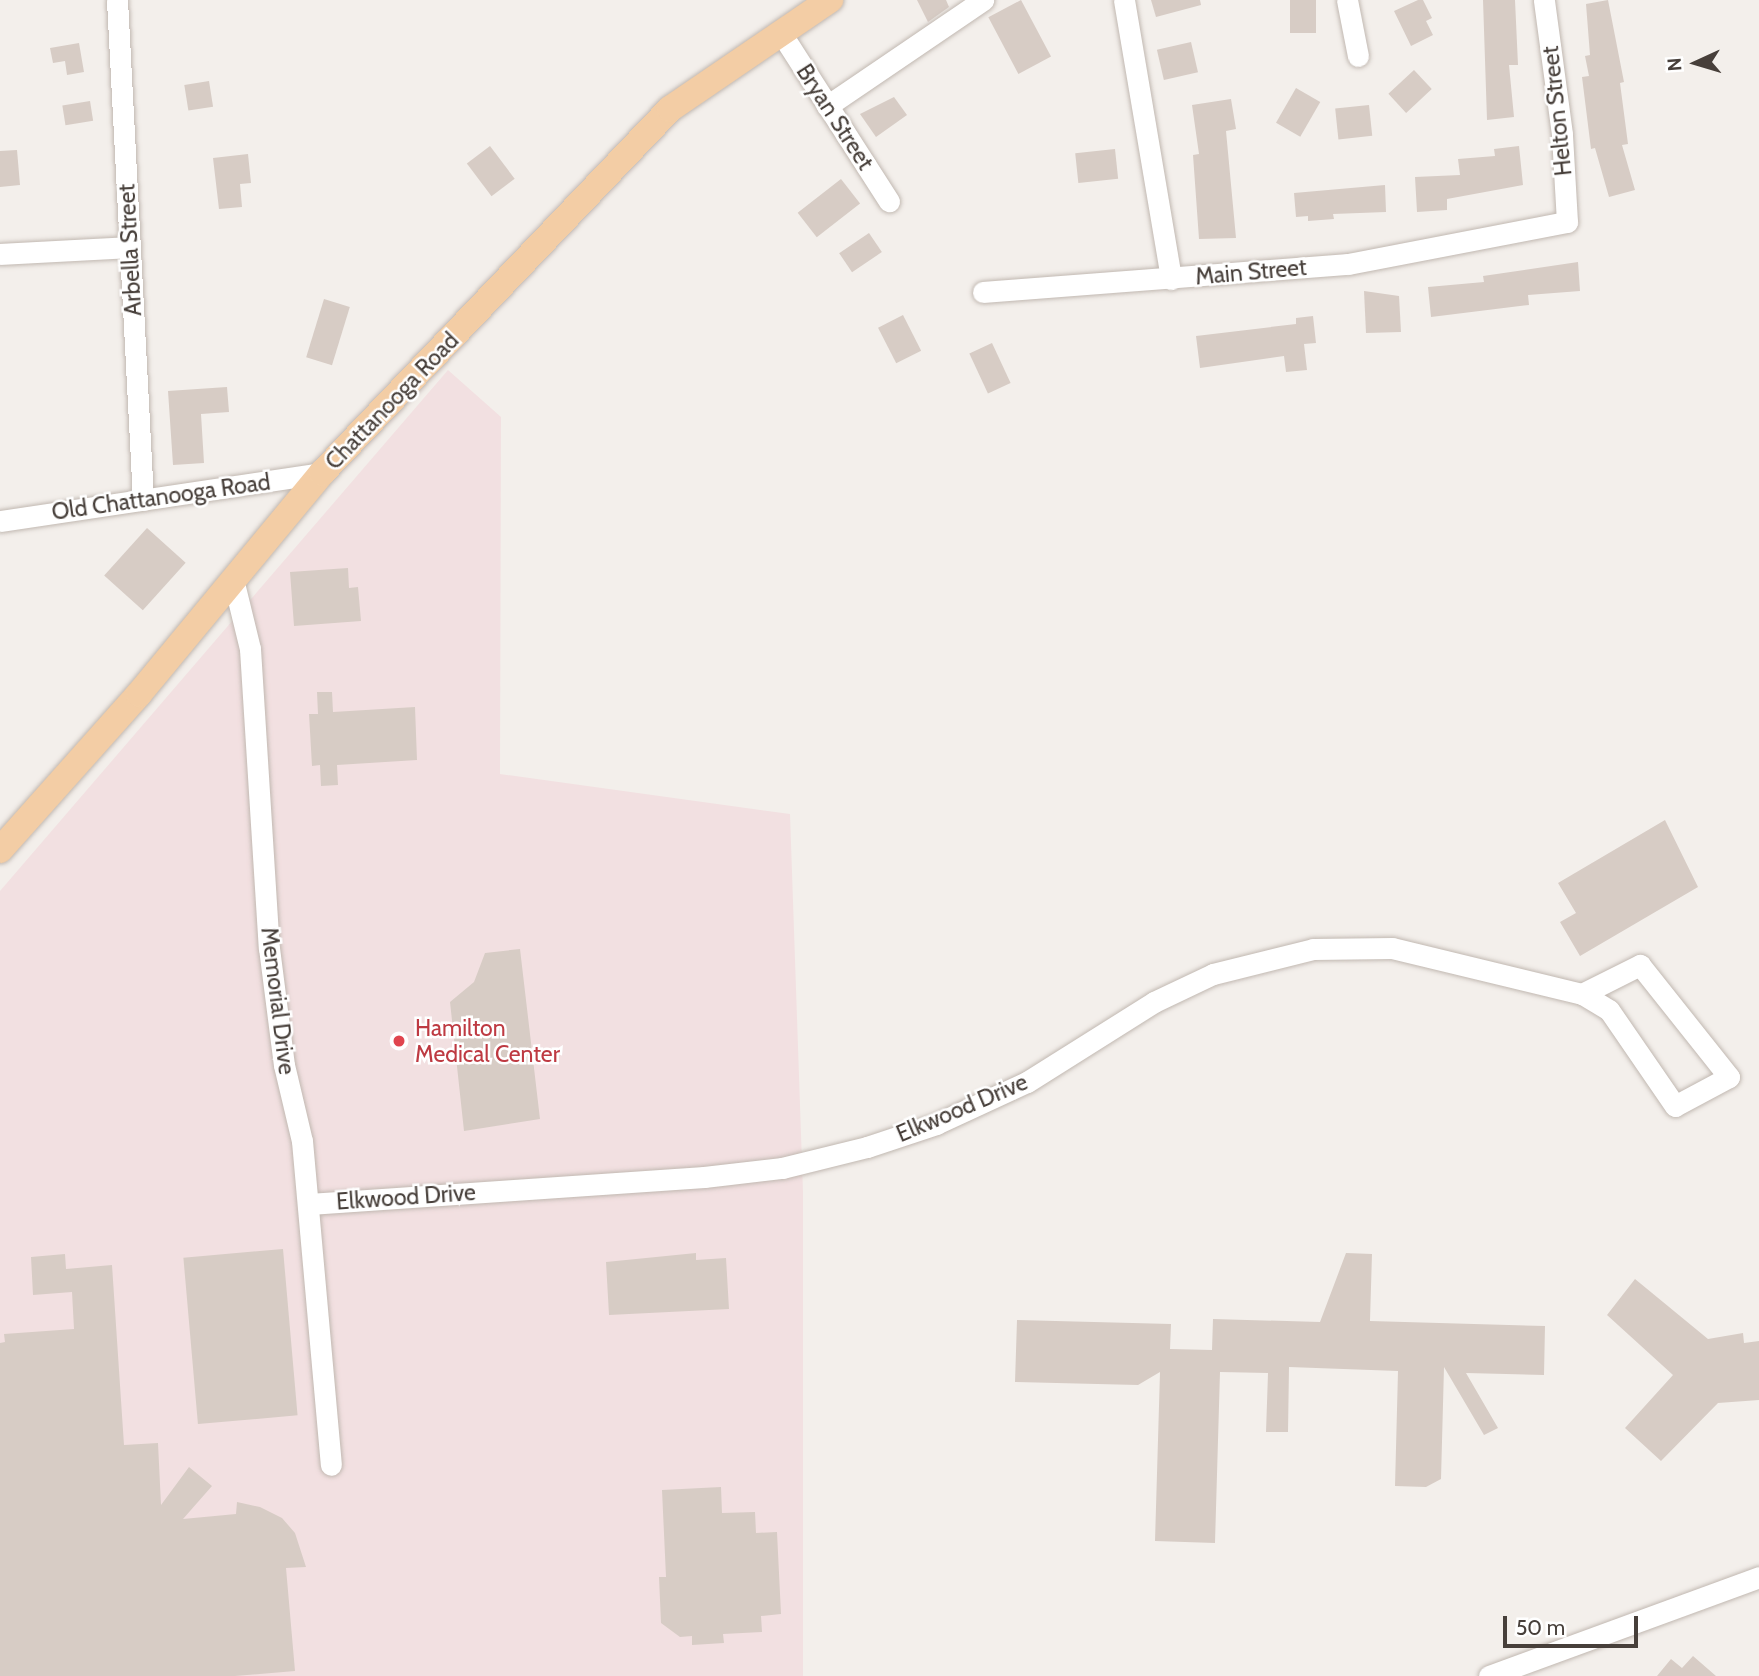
<!DOCTYPE html>
<style>
body{margin:0}
#map{position:relative;width:1759px;height:1676px;overflow:hidden;background:#f3efeb;font-family:Cabin,sans-serif}
div>[style]{position:absolute}
[style*='--x']{left:calc(var(--x)*1px);top:calc(var(--y)*1px);width:calc(var(--w)*1px);rotate:calc(var(--a)*1deg)}
.medical>*{inset:0;background:#f2e0e1}
.building>*{inset:0;background:#d7ccc5;transform-origin:0 0}
.roads{filter:drop-shadow(0 0 2px #c1b8b1) drop-shadow(0 0 2px #c1b8b1)}
.minor>*{height:21px;margin:-10.5px;padding:0 10.5px;transform-origin:10.5px;border-radius:10.5px;background:#fff}
.major>*{height:26px;margin:-13px;padding:0 13px;transform-origin:13px;border-radius:13px;background:#f3cda5}
.dots>*{width:19px;height:19px;translate:-50% -50%;box-sizing:border-box;border:4px solid #fff;border-radius:50%}
span{translate:-50% -50%;white-space:nowrap;text-align:center;line-height:1.15;-webkit-text-stroke:5px #fff;paint-order:stroke}
.street-label{font-size:23px;color:#473f3a}
.health-label{font-size:23px;color:#be3a42}
.left{translate:0 -50%;text-align:left}
.north{position:absolute;left:1661px;top:28px;width:70px;height:70px;-webkit-text-stroke:5px #fff;paint-order:stroke;rotate:266deg;font-size:19px;font-weight:700;line-height:28px;text-align:center;color:#473f3a}
.north::after{content:'';display:block;margin:auto;width:24px;height:32px;background:#473f3a;clip-path:polygon(50% 0,100% 100%,50% 72%,0 100%)}
.scale{position:absolute;left:1503px;top:1616px;width:135px;height:32px;box-sizing:border-box;border:4px solid #473f3a;border-top:0;padding-left:9px;font-size:21px;line-height:24px;white-space:nowrap;color:#473f3a;-webkit-text-stroke:5px #fff;paint-order:stroke}
</style>
<div id="map">
<div class="medical">
<i style="clip-path:polygon(448px 370px,501px 417px,500px 774px,790px 814px,803px 1192px,803px 1676px,0 1676px,0 891px)"></i>
</div>
<div class="building">
<i style="clip-path:polygon(917px 0,946px 0,949px 7px,928px 22px)"></i>
<i style="left:1021px;top:0;width:64px;height:37px;rotate:62deg"></i>
<i style="clip-path:polygon(1151px 0,1200px 0,1201px 5px,1156px 17px)"></i>
<i style="left:1290px;top:0;width:26px;height:33px"></i>
<i style="clip-path:polygon(1418px 0,1423px 0,1432px 18px,1426px 21px,1433px 35px,1411px 46px,1394px 11px)"></i>
<i style="clip-path:polygon(1483px 0,1515px 0,1518px 65px,1509px 65px,1514px 117px,1487px 120px)"></i>
<i style="clip-path:polygon(1608px 0,1624px 82px,1620px 83px,1628px 144px,1622px 145px,1635px 190px,1609px 197px,1595px 148px,1591px 149px,1582px 77px,1589px 76px,1585px 56px,1590px 55px,1586px 4px)"></i>
<i style="left:1191px;top:42px;width:31px;height:35px;rotate:77deg"></i>
<i style="clip-path:polygon(79px 43px,84px 72px,67px 75px,65px 61px,53px 63px,50px 48px)"></i>
<i style="left:1414px;top:70px;width:26px;height:35px;rotate:47deg"></i>
<i style="left:209px;top:81px;width:26px;height:25px;rotate:81deg"></i>
<i style="left:1296px;top:88px;width:28px;height:40px;rotate:30deg"></i>
<i style="clip-path:polygon(894px 97px,907px 115px,876px 137px,860px 114px)"></i>
<i style="clip-path:polygon(1231px 99px,1236px 129px,1226px 131px,1236px 238px,1199px 239px,1193px 155px,1199px 154px,1192px 105px)"></i>
<i style="left:90px;top:101px;width:20px;height:28px;rotate:81deg"></i>
<i style="left:1369px;top:105px;width:31px;height:34px;rotate:84deg"></i>
<i style="left:490px;top:146px;width:41px;height:29px;rotate:53deg"></i>
<i style="clip-path:polygon(1519px 146px,1523px 185px,1447px 199px,1447px 210px,1417px 212px,1415px 177px,1460px 175px,1458px 159px,1495px 156px,1494px 149px)"></i>
<i style="left:1115px;top:149px;width:30px;height:40px;rotate:84deg"></i>
<i style="clip-path:polygon(17px 150px,20px 185px,0 187px,0 151px)"></i>
<i style="clip-path:polygon(248px 154px,251px 183px,240px 184px,242px 207px,219px 209px,213px 158px)"></i>
<i style="left:841px;top:179px;width:31px;height:55px;rotate:52deg"></i>
<i style="clip-path:polygon(1385px 185px,1386px 212px,1333px 214px,1334px 219px,1308px 221px,1308px 216px,1296px 217px,1294px 193px)"></i>
<i style="left:869px;top:233px;width:23px;height:36px;rotate:56deg"></i>
<i style="clip-path:polygon(1578px 262px,1580px 291px,1528px 295px,1529px 305px,1431px 317px,1428px 287px,1484px 282px,1483px 276px)"></i>
<i style="clip-path:polygon(1364px 291px,1399px 296px,1401px 332px,1366px 333px)"></i>
<i style="left:324px;top:299px;width:27px;height:61px;rotate:17deg"></i>
<i style="left:903px;top:315px;width:40px;height:28px;rotate:63deg"></i>
<i style="clip-path:polygon(1313px 316px,1316px 343px,1304px 344px,1307px 370px,1286px 372px,1284px 356px,1200px 368px,1196px 336px,1296px 324px,1296px 318px)"></i>
<i style="left:992px;top:343px;width:44px;height:25px;rotate:65deg"></i>
<i style="clip-path:polygon(227px 387px,229px 412px,201px 414px,204px 463px,173px 465px,168px 391px)"></i>
<i style="left:147px;top:528px;width:52px;height:64px;rotate:42deg"></i>
<i style="clip-path:polygon(348px 568px,349px 588px,358px 587px,361px 621px,294px 626px,290px 572px)"></i>
<i style="clip-path:polygon(317px 692px,332px 692px,333px 712px,415px 707px,417px 760px,337px 765px,338px 785px,321px 786px,320px 765px,312px 766px,309px 714px,318px 714px)"></i>
<i style="clip-path:polygon(1665px 820px,1698px 887px,1580px 956px,1560px 922px,1576px 913px,1558px 883px)"></i>
<i style="clip-path:polygon(520px 949px,540px 1119px,464px 1131px,450px 1002px,474px 982px,485px 953px)"></i>
<i style="left:283px;top:1249px;width:167px;height:100px;rotate:85deg"></i>
<i style="clip-path:polygon(696px 1253px,696px 1260px,726px 1258px,729px 1309px,609px 1315px,606px 1262px)"></i>
<i style="clip-path:polygon(1346px 1253px,1372px 1254px,1370px 1321px,1545px 1326px,1544px 1375px,1466px 1373px,1498px 1428px,1484px 1435px,1444px 1367px,1441px 1479px,1426px 1487px,1395px 1486px,1398px 1371px,1289px 1367px,1288px 1432px,1266px 1432px,1268px 1373px,1220px 1372px,1215px 1543px,1155px 1541px,1160px 1372px,1138px 1385px,1015px 1382px,1017px 1320px,1171px 1324px,1170px 1349px,1212px 1350px,1213px 1319px,1320px 1322px)"></i>
<i style="clip-path:polygon(65px 1254px,66px 1269px,112px 1265px,124px 1445px,158px 1443px,161px 1505px,189px 1467px,212px 1486px,183px 1519px,236px 1514px,237px 1502px,260px 1507px,282px 1518px,295px 1533px,306px 1567px,286px 1568px,295px 1671px,235px 1676px,0 1676px,0 1343px,5px 1342px,4px 1334px,74px 1329px,72px 1292px,33px 1295px,31px 1257px)"></i>
<i style="clip-path:polygon(1635px 1279px,1708px 1339px,1743px 1333px,1744px 1343px,1759px 1341px,1759px 1400px,1718px 1403px,1661px 1461px,1625px 1428px,1673px 1375px,1607px 1315px)"></i>
<i style="clip-path:polygon(721px 1487px,722px 1513px,755px 1512px,756px 1533px,777px 1532px,781px 1614px,761px 1616px,762px 1632px,723px 1634px,724px 1643px,692px 1645px,692px 1636px,680px 1637px,661px 1623px,659px 1577px,666px 1577px,662px 1490px)"></i>
<i style="clip-path:polygon(1693px 1656px,1716px 1676px,1657px 1676px,1671px 1659px,1682px 1668px)"></i>
</div>
<div class="roads">
<div class="minor">
<i style="--x:117;--y:0;--w:501;--a:87.02"></i>
<i style="--x:1124;--y:0;--w:283;--a:80.4"></i>
<i style="--x:1347;--y:0;--w:57;--a:78.9"></i>
<i style="--x:781;--y:33;--w:200;--a:57.3"></i>
<i style="--x:827;--y:106;--w:189;--a:-34.2"></i>
<i style="--x:0;--y:254;--w:130;--a:-3.1"></i>
<i style="--x:983;--y:292;--w:366;--a:-4.4"></i>
<i style="--x:1348;--y:264;--w:223;--a:-10.9"></i>
<i style="--x:1567;--y:222;--w:88;--a:-93.3"></i>
<i style="--x:1562;--y:134;--w:135;--a:-97.7"></i>
<i style="--x:0;--y:521;--w:326;--a:-8.5"></i>
<i style="--x:233;--y:579;--w:72;--a:76.3"></i>
<i style="--x:250;--y:649;--w:300;--a:86.4"></i>
<i style="--x:269;--y:948;--w:118;--a:82.7"></i>
<i style="--x:284;--y:1065;--w:78;--a:76.7"></i>
<i style="--x:302;--y:1141;--w:325;--a:84.9"></i>
<i style="--x:1640;--y:965;--w:143;--a:51.5"></i>
<i style="--x:1729;--y:1077;--w:61;--a:151.8"></i>
<i style="--x:1675;--y:1106;--w:116;--a:-124.5"></i>
<i style="--x:1609;--y:1010;--w:31;--a:-149"></i>
<i style="--x:1582;--y:994;--w:65;--a:-26.6"></i>
<i style="--x:309;--y:1204;--w:396;--a:-3.9"></i>
<i style="--x:704;--y:1177;--w:79;--a:-6.6"></i>
<i style="--x:782;--y:1168;--w:88;--a:-13.9"></i>
<i style="--x:867;--y:1147;--w:73;--a:-18.4"></i>
<i style="--x:936;--y:1124;--w:100;--a:-24.8"></i>
<i style="--x:1027;--y:1082;--w:150;--a:-32.2"></i>
<i style="--x:1154;--y:1002;--w:65;--a:-25.4"></i>
<i style="--x:1213;--y:974;--w:103;--a:-14"></i>
<i style="--x:1313;--y:949;--w:79;--a:-0.7"></i>
<i style="--x:1392;--y:948;--w:195;--a:13.6"></i>
<i style="--x:1489;--y:1676;--w:288;--a:-20.1"></i>
</div>
<div class="major">
<i style="--x:0;--y:850;--w:209;--a:-48.3"></i>
<i style="--x:139;--y:694;--w:287;--a:-50.4"></i>
<i style="--x:322;--y:473;--w:504;--a:-46.29"></i>
<i style="--x:670;--y:109;--w:194;--a:-34.3"></i>
</div>
</div>
<div class="dots">
<i style="left:399px;top:1041px;background:#e0444e"></i>
</div>
<div class="street-label">
<span style="left:1557px;top:111px;rotate:-96deg">Helton Street</span>
<span style="left:835px;top:117px;rotate:57deg">Bryan Street</span>
<span style="left:130px;top:250px;rotate:-93deg">Arbella Street</span>
<span style="left:1251px;top:272px;rotate:-5deg">Main Street</span>
<span style="left:392px;top:401px;rotate:-46deg">Chattanooga Road</span>
<span style="left:161px;top:497px;rotate:-8deg">Old Chattanooga Road</span>
<span style="left:278px;top:1001px;rotate:83deg">Memorial Drive</span>
<span style="left:962px;top:1108px;rotate:-23deg">Elkwood Drive</span>
<span style="left:406px;top:1197px;rotate:-4deg">Elkwood Drive</span>
</div>
<div class="health-label">
<span class="left" style="left:415px;top:1041px">Hamilton<br>Medical Center</span>
</div>
<div class="north">N</div>
<div class="scale">50 m</div>
</div>
